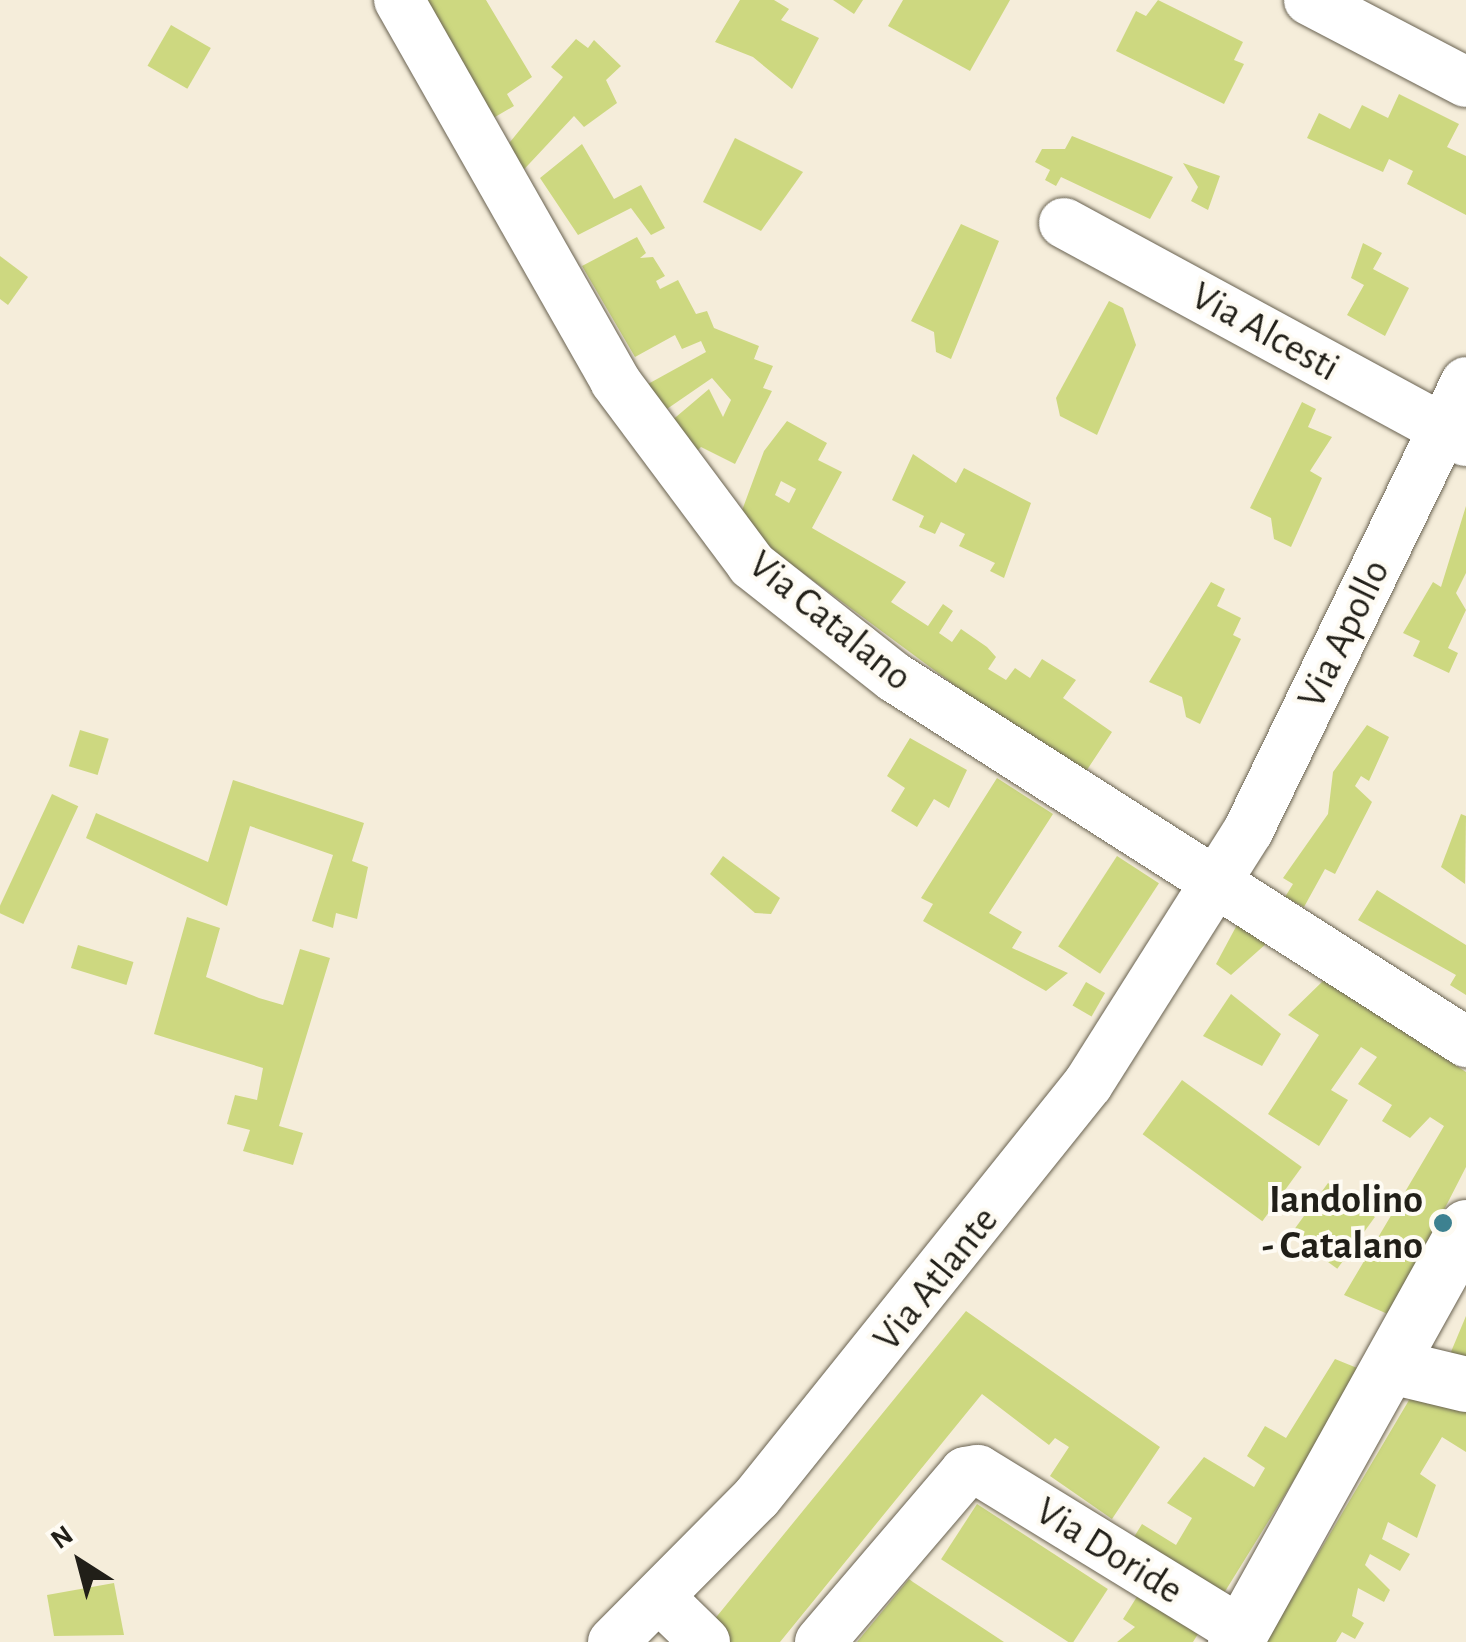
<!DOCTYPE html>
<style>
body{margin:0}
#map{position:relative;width:1466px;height:1642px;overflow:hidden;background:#f5edda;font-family:"Alegreya Sans",sans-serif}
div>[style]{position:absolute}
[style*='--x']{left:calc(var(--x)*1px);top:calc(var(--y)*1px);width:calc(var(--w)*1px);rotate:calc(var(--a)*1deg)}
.building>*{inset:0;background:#cdd880;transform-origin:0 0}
.roads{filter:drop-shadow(0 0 2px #696251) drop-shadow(0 0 2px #696251)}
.minor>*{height:50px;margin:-25px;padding:0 25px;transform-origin:25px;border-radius:25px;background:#fff}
.major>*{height:55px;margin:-27.5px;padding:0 27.5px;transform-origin:27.5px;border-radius:27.5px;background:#fff}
.dots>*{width:28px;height:28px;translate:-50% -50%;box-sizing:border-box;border:5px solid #fefbf3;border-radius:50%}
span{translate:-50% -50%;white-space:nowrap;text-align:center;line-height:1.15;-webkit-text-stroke:8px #fefbf3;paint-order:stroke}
.street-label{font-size:40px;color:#211f18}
.poi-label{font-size:40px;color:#211f18;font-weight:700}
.right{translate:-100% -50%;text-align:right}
.north{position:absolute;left:30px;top:1512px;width:100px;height:100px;-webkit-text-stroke:8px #fefbf3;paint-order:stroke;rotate:324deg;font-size:28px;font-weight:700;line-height:40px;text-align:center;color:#211f18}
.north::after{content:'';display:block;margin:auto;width:35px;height:45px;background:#211f18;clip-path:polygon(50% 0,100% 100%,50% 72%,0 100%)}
</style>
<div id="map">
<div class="building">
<i style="clip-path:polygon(411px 0,486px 0,532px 77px,507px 94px,514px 106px,483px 124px)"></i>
<i style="clip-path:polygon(740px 0,774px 0,789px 9px,781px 20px,819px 38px,792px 89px,753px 57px,715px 42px)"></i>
<i style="clip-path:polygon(833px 0,863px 0,854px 14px)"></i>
<i style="clip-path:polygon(903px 0,1010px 0,970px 71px,888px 26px)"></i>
<i style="clip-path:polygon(1158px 0,1243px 42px,1234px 60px,1244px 64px,1224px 104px,1116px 51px,1136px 11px,1146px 16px)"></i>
<i style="left:171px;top:25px;width:46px;height:47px;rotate:30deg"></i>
<i style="clip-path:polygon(576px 39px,588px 48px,594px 40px,621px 66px,606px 80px,617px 103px,584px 127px,574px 116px,515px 179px,502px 152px,563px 77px,551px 67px)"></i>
<i style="clip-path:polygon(1399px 94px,1459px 124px,1447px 147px,1466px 156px,1466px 215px,1407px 184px,1413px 171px,1389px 159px,1383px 172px,1307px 138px,1319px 113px,1350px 129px,1362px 105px,1388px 118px)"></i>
<i style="clip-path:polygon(1072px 136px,1173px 177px,1150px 219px,1061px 177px,1056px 186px,1045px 180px,1050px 170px,1035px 162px,1042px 149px,1065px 149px)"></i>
<i style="clip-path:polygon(735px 138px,803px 172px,761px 231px,703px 202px)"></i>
<i style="clip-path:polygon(582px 144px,614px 199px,641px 185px,665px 228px,651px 235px,631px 208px,578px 235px,540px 178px)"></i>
<i style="clip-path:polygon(1183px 163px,1220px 176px,1208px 210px,1191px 201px,1198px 187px)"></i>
<i style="clip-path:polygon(961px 224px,999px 241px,951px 359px,936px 352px,934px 332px,911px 321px)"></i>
<i style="clip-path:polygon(637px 237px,646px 253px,640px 258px,653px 257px,665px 276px,656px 281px,660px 289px,678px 280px,696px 314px,707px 311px,714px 328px,759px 346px,754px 359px,773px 366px,763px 388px,772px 391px,735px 464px,701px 447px,689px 459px,663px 428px,709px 389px,723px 417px,731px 400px,712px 378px,664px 411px,648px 384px,706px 352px,701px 341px,682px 349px,675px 335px,635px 357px,582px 266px)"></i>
<i style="clip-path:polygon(1363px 243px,1382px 253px,1373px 269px,1409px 288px,1385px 336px,1347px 315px,1364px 285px,1351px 278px)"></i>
<i style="clip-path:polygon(0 256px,28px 277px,8px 305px,0 299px)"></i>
<i style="clip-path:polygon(1109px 301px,1123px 308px,1136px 345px,1097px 435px,1060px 416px,1056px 398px)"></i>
<i style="clip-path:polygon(1302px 402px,1316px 409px,1308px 427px,1332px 437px,1310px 471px,1322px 478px,1291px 547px,1274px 539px,1271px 518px,1250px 508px)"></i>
<i style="clip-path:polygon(evenodd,787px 421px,827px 443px,818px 460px,842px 472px,812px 528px,906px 582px,891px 602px,928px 626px,943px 604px,953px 611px,939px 633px,952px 642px,961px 629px,987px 647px,996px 657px,988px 669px,1006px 680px,1015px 668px,1030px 678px,1042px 659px,1076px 680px,1063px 698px,1112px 732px,1081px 779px,737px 524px,764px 451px,787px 421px,781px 481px,796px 489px,789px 503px,775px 495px,781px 481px)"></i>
<i style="clip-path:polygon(913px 454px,956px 483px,964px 468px,1031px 503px,1004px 578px,990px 571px,995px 563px,959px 546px,965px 534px,941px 522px,935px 534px,919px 527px,924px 516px,892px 500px)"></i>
<i style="clip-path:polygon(1466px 506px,1466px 573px,1456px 593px,1466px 610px,1448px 648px,1458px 653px,1449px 673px,1413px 656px,1420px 641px,1403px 633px,1433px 582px,1441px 587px)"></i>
<i style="clip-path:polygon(1211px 582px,1225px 589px,1217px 606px,1241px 618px,1233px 635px,1241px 639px,1200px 724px,1186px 717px,1182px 697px,1149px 682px)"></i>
<i style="clip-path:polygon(1367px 725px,1389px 737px,1369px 781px,1361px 776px,1355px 786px,1372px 802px,1335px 874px,1325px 869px,1304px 907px,1285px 897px,1293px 884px,1283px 878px,1328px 814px,1333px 772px)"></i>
<i style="left:80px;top:730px;width:30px;height:38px;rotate:17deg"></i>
<i style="clip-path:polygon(910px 738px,967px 770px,949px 808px,934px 799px,917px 827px,891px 811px,905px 788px,887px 776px)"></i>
<i style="clip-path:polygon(997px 778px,1053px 814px,989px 913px,1022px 932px,1012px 948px,1068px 973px,1046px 991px,923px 921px,933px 904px,921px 898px)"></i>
<i style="clip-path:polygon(233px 780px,364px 823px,352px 861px,368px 867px,357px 919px,336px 913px,333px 928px,312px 921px,333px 855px,250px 826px,227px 906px,86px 838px,96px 813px,208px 862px)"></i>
<i style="left:52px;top:794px;width:29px;height:130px;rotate:25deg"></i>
<i style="clip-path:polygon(1461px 814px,1466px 816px,1465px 884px,1441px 867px)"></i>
<i style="clip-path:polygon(723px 856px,780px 898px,771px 914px,755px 913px,710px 874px)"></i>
<i style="left:1117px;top:856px;width:50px;height:108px;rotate:33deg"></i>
<i style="clip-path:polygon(1377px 890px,1466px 945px,1466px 995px,1450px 985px,1456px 975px,1358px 920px)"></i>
<i style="clip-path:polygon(187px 917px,220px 928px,206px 977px,259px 998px,283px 1005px,300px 949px,330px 958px,279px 1126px,303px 1133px,293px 1165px,243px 1151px,250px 1130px,227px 1124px,235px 1095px,257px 1100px,263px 1068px,154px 1034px)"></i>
<i style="clip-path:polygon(1238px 923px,1267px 943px,1231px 975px,1216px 964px)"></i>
<i style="left:78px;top:945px;width:58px;height:24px;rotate:17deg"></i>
<i style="clip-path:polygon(1324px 980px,1466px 1072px,1466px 1167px,1390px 1315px,1344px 1295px,1444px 1126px,1430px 1117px,1410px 1138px,1382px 1121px,1392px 1105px,1358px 1084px,1377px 1057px,1361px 1047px,1331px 1090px,1348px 1100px,1319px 1146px,1268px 1114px,1319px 1035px,1288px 1015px)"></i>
<i style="left:1086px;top:982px;width:22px;height:27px;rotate:30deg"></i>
<i style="clip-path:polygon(1231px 994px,1281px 1034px,1262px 1066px,1203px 1036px)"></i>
<i style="left:1182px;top:1080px;width:148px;height:67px;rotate:36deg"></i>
<i style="left:1328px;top:1183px;width:58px;height:64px;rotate:36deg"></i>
<i style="clip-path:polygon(966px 1311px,1160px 1447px,1112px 1519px,1050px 1476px,1069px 1447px,1055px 1438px,1049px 1445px,982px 1394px,780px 1642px,729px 1642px,709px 1626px)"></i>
<i style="clip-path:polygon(1466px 1316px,1466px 1365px,1448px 1359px)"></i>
<i style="clip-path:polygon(1335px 1359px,1362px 1370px,1216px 1606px,1126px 1550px,1142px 1524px,1176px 1545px,1192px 1518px,1167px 1503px,1204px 1457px,1254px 1487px,1265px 1468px,1247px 1456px,1265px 1426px,1286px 1438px)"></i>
<i style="clip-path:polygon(1435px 1392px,1466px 1402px,1466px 1452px,1442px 1437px,1420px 1474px,1436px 1485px,1417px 1538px,1388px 1522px,1382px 1539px,1410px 1554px,1400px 1571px,1370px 1554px,1365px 1565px,1390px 1590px,1384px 1602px,1358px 1588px,1352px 1616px,1364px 1623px,1355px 1639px,1342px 1632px,1336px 1642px,1266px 1642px,1412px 1395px,1428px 1404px)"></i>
<i style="left:977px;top:1504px;width:156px;height:66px;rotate:33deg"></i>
<i style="clip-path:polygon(909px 1579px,913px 1582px,1004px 1642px,857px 1642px)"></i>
<i style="clip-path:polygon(114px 1583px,124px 1635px,54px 1636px,47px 1595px)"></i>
<i style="clip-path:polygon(1138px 1595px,1198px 1634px,1193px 1642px,1117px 1642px,1135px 1627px,1123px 1619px)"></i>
</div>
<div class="roads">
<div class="minor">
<i style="--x:399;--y:0;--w:438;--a:60.4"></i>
<i style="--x:615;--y:381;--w:229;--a:53.3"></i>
<i style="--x:752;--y:565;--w:181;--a:38.3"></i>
<i style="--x:894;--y:677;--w:679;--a:32.54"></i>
<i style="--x:1309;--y:0;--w:177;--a:27.6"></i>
<i style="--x:1064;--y:223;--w:457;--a:28.5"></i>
<i style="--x:662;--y:1600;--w:60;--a:44.3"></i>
<i style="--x:613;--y:1642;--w:204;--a:-45.2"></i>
<i style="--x:757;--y:1497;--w:529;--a:-51.29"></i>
<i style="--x:1088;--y:1084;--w:299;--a:-57.7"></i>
<i style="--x:1248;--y:831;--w:499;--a:-64.1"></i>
<i style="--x:820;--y:1642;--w:223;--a:-49.5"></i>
<i style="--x:965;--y:1472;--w:13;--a:-9"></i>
<i style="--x:978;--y:1470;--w:308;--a:31.5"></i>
</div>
<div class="major">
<i style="--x:1391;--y:1366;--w:77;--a:13.5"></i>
<i style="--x:1235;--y:1642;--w:475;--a:-60.9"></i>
</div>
</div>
<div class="dots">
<i style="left:1443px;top:1223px;background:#3d8190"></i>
</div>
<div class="street-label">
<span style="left:1265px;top:332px;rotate:29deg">Via Alcesti</span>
<span style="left:830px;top:621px;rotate:39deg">Via Catalano</span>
<span style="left:1344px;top:634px;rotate:-64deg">Via Apollo</span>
<span style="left:936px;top:1279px;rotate:-51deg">Via Atlante</span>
<span style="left:1109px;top:1551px;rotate:32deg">Via Doride</span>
</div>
<div class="poi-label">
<span class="right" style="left:1423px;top:1223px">Iandolino<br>- Catalano</span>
</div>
<div class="north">N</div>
</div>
